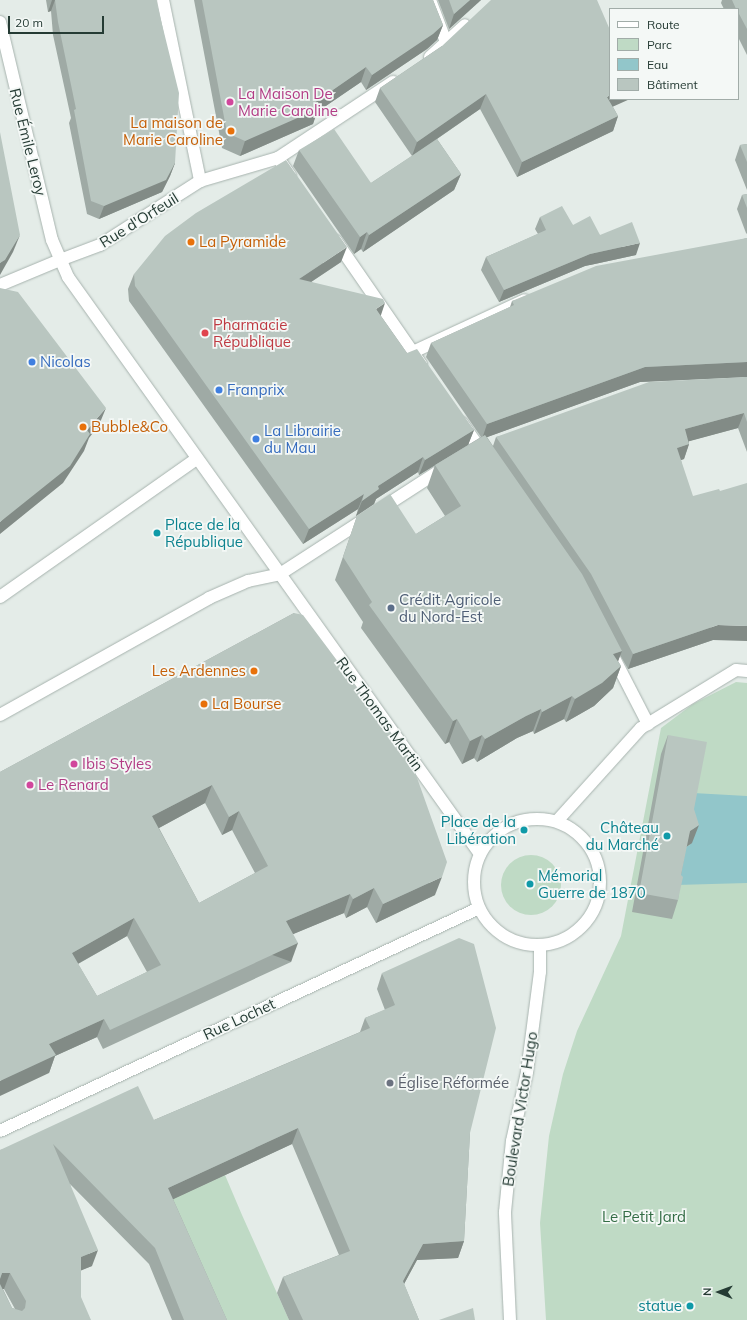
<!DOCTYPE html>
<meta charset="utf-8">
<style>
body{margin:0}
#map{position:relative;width:747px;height:1320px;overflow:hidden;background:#e4ece8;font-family:Mulish,sans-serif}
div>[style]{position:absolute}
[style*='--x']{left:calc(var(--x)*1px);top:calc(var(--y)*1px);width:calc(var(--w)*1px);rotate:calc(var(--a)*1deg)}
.green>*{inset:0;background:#bfdac5}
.round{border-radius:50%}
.water>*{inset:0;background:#92c6ca}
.roads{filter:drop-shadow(0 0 1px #a7b3ae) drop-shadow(0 0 1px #a7b3ae)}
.pedestrian>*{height:12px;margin:-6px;padding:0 6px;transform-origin:6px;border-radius:6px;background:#fff}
.minor>*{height:12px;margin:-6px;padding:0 6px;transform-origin:6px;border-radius:6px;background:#fff}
.minor>.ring{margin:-6px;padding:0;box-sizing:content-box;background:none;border:12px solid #fff;border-radius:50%}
.wall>*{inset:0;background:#9faaa5}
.shaded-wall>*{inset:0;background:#828b86;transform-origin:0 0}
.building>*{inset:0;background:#b9c6c0}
.dots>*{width:11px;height:11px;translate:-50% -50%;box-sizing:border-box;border:2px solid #f4f8f6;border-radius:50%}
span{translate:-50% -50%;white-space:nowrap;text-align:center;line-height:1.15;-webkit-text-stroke:3.5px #f4f8f6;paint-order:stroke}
.hotel-label{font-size:15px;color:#b23c85}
.left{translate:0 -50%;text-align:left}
.food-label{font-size:15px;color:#c56008}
.right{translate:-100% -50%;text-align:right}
.street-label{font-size:15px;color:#253b34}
.health-label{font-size:15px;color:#be3a42}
.shop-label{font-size:15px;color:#366cbe}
.culture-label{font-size:15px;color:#0d838f}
.service-label{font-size:15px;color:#4e5e75}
.worship-label{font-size:15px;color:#5b616d}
.park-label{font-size:15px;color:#346d46}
.legend{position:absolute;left:609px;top:8px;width:130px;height:92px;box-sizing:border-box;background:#f4f8f6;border:1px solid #a1aca8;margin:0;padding:5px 7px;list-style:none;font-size:12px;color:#253b34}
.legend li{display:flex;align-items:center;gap:8px;height:20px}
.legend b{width:20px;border:1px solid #a1aca8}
.north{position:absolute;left:699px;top:1272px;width:40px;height:40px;-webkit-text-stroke:3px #f4f8f6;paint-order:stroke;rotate:271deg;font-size:11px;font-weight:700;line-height:16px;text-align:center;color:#253b34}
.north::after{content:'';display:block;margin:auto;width:14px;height:18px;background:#253b34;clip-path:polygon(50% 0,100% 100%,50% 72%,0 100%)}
.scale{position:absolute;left:8px;top:16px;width:96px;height:18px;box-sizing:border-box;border:2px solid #253b34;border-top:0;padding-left:5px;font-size:12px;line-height:14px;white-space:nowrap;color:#253b34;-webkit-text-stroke:3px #f4f8f6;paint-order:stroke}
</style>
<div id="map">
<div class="green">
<i style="clip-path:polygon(736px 682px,747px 683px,747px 1320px,546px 1320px,540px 1223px,549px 1136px,563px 1074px,577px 1031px,621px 936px,661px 728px,693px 704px)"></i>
<i class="round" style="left:501px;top:855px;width:60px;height:60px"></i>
<i style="clip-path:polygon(225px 1175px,242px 1215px,289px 1320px,214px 1320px,162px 1204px)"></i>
</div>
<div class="water">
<i style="clip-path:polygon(693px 793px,747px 796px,747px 883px,676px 885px,683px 848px,690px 845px)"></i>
</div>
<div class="roads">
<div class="pedestrian">
<i style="--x:0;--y:285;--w:65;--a:-22.6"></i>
</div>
<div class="minor">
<i style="--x:163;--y:0;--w:185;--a:78.4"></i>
<i style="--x:430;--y:0;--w:45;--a:69.1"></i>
<i style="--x:0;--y:22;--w:224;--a:76.6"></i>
<i style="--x:52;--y:240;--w:40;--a:66.6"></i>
<i style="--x:68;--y:277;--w:709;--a:54.47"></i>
<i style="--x:430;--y:57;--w:47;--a:-42.4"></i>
<i style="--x:278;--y:158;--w:21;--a:55"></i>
<i style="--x:336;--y:241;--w:150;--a:55.4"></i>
<i style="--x:60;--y:260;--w:43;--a:-20.6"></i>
<i style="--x:100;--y:245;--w:119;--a:-32.6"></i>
<i style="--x:200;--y:181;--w:81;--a:-16.4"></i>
<i style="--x:278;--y:158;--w:138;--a:-33.5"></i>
<i style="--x:413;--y:352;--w:123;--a:-24.9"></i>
<i style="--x:462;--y:423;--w:38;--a:55"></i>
<i style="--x:0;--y:597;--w:240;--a:-35.1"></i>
<i style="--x:612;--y:654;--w:79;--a:62.8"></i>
<i style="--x:0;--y:715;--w:240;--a:-29.2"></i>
<i style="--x:209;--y:598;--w:43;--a:-23.6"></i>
<i style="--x:248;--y:581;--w:33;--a:-12"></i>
<i style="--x:280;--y:574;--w:195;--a:-32.9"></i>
<i class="ring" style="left:474px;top:819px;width:114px;height:114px"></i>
<i style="--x:557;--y:821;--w:125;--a:-47.9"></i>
<i style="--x:641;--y:728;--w:111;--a:-31.4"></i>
<i style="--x:736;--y:670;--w:11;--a:5"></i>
<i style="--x:0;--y:1131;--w:528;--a:-24.96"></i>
<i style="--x:510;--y:1320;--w:108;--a:-92.7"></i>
<i style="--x:505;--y:1212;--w:71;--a:-84.4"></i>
<i style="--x:512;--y:1141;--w:71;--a:-77.7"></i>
<i style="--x:527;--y:1072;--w:101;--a:-82.6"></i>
<i style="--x:540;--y:972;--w:25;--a:-90"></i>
</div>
</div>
<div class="wall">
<i style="clip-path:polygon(46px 0,156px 0,175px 163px,170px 176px,162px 192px,99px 219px,87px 214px,69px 123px,71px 118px,53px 35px,51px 11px,48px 12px)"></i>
<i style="clip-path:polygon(194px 0,433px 0,443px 25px,437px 40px,427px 49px,366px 90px,361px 82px,317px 112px,313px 124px,240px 156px,222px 148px)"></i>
<i style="clip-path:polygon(438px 0,481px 0,449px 29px)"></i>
<i style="clip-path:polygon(722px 0,747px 0,747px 55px,738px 37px,738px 9px,724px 9px,721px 3px)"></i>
<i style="clip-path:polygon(442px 46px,613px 107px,618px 116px,613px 131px,517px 177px,480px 109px,437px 139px,461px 174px,454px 190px,363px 252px,361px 249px,354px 254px,293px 166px,299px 150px,371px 183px,412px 156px,375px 102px,380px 88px)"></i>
<i style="clip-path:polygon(747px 144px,747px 190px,735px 160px,740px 145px)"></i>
<i style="clip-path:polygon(747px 194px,747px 234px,746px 233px,737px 209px,742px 195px)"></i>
<i style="clip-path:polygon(540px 217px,573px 225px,600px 235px,636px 255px,585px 266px,499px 302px,481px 270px,486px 257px,538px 234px,535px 229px)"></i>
<i style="clip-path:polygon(747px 238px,747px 377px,640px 382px,487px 437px,493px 446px,496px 437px,747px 377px,747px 452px,738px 428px,689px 441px,689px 444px,684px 459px,681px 460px,713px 640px,628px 669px,620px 655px,618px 661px,621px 666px,613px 688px,594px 706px,566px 722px,564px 719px,534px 734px,533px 731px,517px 738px,477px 762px,474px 758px,462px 764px,449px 742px,445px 744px,361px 628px,363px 622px,335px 580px,357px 516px,416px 534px,445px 516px,427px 488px,435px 465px,481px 437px,426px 357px,431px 343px,510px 307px,512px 301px)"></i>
<i style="clip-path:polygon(341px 262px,311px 282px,381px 316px,407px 353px,474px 430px,468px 445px,419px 475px,418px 472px,376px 499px,374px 504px,356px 516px,358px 509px,303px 544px,129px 301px,128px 289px,134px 274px)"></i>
<i style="clip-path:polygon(evenodd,294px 613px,435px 895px,376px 923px,367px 907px,346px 918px,344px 913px,293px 934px,291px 962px,103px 1049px,97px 1037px,55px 1056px,49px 1073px,0 772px,294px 613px,205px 803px,222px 835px,232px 830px,255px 873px,199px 903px,159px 828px,205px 803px,294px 613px,127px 936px,147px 972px,97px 996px,78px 964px,127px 936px)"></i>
<i style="clip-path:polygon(668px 735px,694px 809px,692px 843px,686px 847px,681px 875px,678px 900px,672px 919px,632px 912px,661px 754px)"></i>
<i style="clip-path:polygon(evenodd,382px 973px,470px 1133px,464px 1241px,458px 1258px,417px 1260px,404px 1284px,419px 1320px,289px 1320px,277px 1293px,283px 1277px,339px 1255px,292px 1144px,173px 1199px,227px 1320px,172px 1320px,149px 1264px,70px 1184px,92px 1266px,81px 1270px,81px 1297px,0 1320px,0 1150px,154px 1120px,360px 1032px,365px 1018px,385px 1010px,377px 989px,382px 973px,3px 1289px,4px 1289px,15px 1309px,12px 1308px,3px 1289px)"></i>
</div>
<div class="shaded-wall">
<i style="clip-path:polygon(52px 0,55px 0,51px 11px,48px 12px)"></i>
<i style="clip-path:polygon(470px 0,481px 0,449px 29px,454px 14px)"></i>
<i style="clip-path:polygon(443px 25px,437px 40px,427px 49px,366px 90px,372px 75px)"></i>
<i style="clip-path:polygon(366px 67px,361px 82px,317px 112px,313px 124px,240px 156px,245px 141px,314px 103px)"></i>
<i style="clip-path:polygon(486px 94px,480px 109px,412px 156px,417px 142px)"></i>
<i style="clip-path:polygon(610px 95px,610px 99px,630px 99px,601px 112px,607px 97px)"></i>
<i style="clip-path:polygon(618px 116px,613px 131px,517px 177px,522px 162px)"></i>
<i style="clip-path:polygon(175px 163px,170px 176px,162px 192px,99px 219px,104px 206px)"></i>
<i style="clip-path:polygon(461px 174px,454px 190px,363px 252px,369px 235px)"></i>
<i style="clip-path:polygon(367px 232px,361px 249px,354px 254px,360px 237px)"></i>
<i style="clip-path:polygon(20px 235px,13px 252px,0 275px,0 263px)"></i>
<i style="clip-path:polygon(640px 243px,636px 255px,585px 266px,499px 302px,504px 290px,590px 254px)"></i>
<i style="clip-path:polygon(347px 247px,341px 262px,293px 294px,299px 279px)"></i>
<i style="clip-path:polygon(385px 303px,380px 318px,376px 309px)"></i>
<i style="clip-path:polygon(747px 362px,747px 377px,640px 382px,482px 439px,487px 424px,645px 367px)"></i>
<i style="clip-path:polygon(106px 408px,99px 425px,89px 438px,84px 451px,63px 483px,0 534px,0 522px,87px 430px)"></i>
<i style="clip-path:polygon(744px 413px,738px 428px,679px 444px,685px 429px)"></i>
<i style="clip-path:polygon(474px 430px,468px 445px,419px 475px,425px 460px)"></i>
<i style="clip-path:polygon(689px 444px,684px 459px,672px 463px,677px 448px)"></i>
<i style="clip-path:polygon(423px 457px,418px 472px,376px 499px,374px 504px,356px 516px,362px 501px,378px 486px)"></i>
<i style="clip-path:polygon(364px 494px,358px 509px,303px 544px,309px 529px)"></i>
<i style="clip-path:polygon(718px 625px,747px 626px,747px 641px,713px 640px,628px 669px,633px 654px)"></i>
<i style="clip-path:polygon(622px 651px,614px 672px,621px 666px,613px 688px,594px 706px,566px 722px,575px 699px,613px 654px)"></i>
<i style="clip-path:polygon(572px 696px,564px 719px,534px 734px,542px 712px)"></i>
<i style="clip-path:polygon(541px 709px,533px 731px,517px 738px,477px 762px,485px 739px,526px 716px)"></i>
<i style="clip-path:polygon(457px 719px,449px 742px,445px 744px,453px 721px)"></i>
<i style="clip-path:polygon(482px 735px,474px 758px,462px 764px,470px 741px)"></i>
<i style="clip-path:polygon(212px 785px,205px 803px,146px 835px,152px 816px)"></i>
<i style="clip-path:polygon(239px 811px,232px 830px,222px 835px,229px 817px)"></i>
<i style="clip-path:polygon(699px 825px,692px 843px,683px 849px,690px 831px)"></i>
<i style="clip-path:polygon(442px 877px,435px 895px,376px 923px,383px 904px)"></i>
<i style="clip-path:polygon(374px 888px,367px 907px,346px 918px,353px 899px)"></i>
<i style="clip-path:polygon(350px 894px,344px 913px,279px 940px,286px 921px)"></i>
<i style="clip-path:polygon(134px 918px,127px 936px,65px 971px,72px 953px)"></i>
<i style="left:298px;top:943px;width:20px;height:207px;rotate:110deg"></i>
<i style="clip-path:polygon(104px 1019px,97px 1037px,55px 1056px,49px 1073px,0 1096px,0 1081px,49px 1044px)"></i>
<i style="clip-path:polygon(298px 1128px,292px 1144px,163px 1204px,168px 1188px)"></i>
<i style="clip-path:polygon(464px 1241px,458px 1258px,417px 1260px,397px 1297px,403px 1281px,423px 1244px)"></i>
<i style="clip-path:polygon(98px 1250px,92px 1266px,75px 1273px,81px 1257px)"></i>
<i style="clip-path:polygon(2px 1273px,10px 1273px,4px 1289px,0 1289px,0 1278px)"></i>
</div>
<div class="building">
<i style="clip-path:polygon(55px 0,156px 0,179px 93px,175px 163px,166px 180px,104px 206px,91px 201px,74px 110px,76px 109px,58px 22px)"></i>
<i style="clip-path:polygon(202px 0,433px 0,443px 25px,433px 34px,372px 75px,366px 67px,314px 103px,318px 109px,245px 141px,227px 133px)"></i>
<i style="clip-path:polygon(449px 0,470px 0,454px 14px)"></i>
<i style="clip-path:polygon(491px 0,597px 0,610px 30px,610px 95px,607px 97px,618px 116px,522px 162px,486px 94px,417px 142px,380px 88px,442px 46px)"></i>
<i style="clip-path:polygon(732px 0,747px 0,747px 29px,738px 12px,738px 9px,736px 9px)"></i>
<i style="clip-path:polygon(334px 129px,371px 183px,437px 139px,461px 174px,369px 235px,367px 232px,360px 237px,299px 150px)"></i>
<i style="clip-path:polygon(0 132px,20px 235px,5px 260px,0 263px,0 265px)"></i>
<i style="clip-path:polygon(747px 144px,747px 162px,740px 145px)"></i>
<i style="clip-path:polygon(286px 160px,347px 247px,299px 279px,383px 299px,385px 303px,376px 309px,407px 353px,417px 349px,474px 430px,425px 460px,423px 457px,378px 486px,379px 489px,362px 501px,364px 494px,309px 529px,135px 286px,134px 274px,165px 236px,196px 213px)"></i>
<i style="clip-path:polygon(747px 194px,747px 208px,742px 195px)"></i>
<i style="clip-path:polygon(562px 206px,573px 225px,590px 216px,600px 235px,632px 222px,640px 243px,590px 254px,504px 290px,486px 257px,546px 230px,540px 217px)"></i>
<i style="clip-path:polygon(747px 238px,747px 362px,645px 367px,487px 424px,431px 343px,514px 305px,512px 301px,596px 266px)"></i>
<i style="clip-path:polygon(0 288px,18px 292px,106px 408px,87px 430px,90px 434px,70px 466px,0 522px)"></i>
<i style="clip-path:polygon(747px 377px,747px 422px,744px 413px,685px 429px,689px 444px,677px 448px,693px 496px,719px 489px,720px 491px,747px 483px,747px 626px,718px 625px,633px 654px,591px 574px,496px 437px,649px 382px)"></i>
<i style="clip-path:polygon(485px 435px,582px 574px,622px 651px,613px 654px,621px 666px,602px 683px,575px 699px,572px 696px,542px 712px,541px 709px,526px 716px,485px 739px,482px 735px,470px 741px,457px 719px,453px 721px,369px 605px,372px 602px,343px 557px,357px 516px,390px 494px,416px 534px,461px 506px,435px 465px)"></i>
<i style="clip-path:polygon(evenodd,294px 613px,303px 615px,410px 758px,447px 862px,442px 877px,383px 904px,374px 888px,353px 899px,350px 894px,286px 921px,298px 943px,110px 1030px,104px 1019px,49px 1044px,56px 1055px,0 1081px,0 772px,294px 613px,212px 785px,229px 817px,239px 811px,268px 866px,199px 903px,152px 816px,212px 785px,294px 613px,134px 918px,161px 965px,97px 996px,72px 953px,134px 918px)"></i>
<i style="clip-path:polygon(668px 735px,707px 742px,694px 809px,699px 825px,690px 831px,681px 875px,683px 877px,678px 900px,639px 893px)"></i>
<i style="clip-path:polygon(459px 938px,474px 944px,496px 1028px,470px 1133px,464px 1241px,423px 1244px,403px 1281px,419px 1320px,303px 1320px,283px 1277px,350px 1251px,298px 1128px,168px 1188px,227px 1320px,184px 1320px,155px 1248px,53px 1144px,98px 1250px,81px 1257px,81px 1297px,91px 1320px,0 1320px,0 1284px,12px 1308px,22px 1311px,25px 1308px,26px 1301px,10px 1273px,2px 1273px,0 1279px,0 1150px,138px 1086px,154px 1120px,370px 1028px,365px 1018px,395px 1005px,382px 973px)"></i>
<i style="clip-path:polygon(473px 1308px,475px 1320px,439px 1320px)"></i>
</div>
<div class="dots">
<i style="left:230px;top:102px;background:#d1479c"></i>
<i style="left:231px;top:131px;background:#e8710a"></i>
<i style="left:191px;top:242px;background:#e8710a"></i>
<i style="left:205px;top:333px;background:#e0444e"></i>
<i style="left:32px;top:362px;background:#3f7fe0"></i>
<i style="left:219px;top:390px;background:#3f7fe0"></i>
<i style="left:83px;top:427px;background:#e8710a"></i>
<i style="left:256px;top:439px;background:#3f7fe0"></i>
<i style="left:157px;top:533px;background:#0f9aa8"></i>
<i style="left:391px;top:608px;background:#5c6f8a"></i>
<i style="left:254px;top:671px;background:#e8710a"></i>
<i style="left:204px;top:704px;background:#e8710a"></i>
<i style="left:74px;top:764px;background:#d1479c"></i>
<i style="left:30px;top:785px;background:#d1479c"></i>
<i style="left:524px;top:830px;background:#0f9aa8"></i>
<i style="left:667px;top:836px;background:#0f9aa8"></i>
<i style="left:530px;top:884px;background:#0f9aa8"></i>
<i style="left:390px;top:1083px;background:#6b7280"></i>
<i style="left:690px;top:1306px;background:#0f9aa8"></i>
</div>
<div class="hotel-label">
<span class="left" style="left:238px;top:102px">La Maison De<br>Marie Caroline</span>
<span class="left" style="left:82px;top:764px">Ibis Styles</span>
<span class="left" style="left:38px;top:785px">Le Renard</span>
</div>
<div class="food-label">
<span class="right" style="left:223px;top:131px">La maison de<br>Marie Caroline</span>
<span class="left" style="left:199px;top:242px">La Pyramide</span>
<span class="left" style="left:91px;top:427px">Bubble&amp;Co</span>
<span class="right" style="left:246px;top:671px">Les Ardennes</span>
<span class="left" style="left:212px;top:704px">La Bourse</span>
</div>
<div class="street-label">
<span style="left:28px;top:142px;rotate:76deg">Rue Émile Leroy</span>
<span style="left:139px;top:220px;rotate:-32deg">Rue d'Orfeuil</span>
<span style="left:380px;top:714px;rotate:54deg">Rue Thomas Martin</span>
<span style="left:239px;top:1019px;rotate:-25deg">Rue Lochet</span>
<span style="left:520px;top:1109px;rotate:-81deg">Boulevard Victor Hugo</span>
</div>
<div class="health-label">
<span class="left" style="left:213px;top:333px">Pharmacie<br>République</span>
</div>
<div class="shop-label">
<span class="left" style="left:40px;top:362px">Nicolas</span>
<span class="left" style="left:227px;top:390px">Franprix</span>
<span class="left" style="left:264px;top:439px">La Librairie<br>du Mau</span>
</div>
<div class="culture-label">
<span class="left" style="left:165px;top:533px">Place de la<br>République</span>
<span class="right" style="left:516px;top:830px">Place de la<br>Libération</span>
<span class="right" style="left:659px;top:836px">Château<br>du Marché</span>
<span class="left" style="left:538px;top:884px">Mémorial<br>Guerre de 1870</span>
<span class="right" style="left:682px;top:1306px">statue</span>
</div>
<div class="service-label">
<span class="left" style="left:399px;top:608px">Crédit Agricole<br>du Nord-Est</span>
</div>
<div class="worship-label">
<span class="left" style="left:398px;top:1083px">Église Réformée</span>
</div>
<div class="park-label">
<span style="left:644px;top:1217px">Le Petit Jard</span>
</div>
<ul class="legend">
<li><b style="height:5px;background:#fff"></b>Route</li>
<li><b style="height:11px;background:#bfdac5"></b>Parc</li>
<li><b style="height:11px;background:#92c6ca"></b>Eau</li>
<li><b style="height:11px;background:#b9c6c0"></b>Bâtiment</li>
</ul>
<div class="north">N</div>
<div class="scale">20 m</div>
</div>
